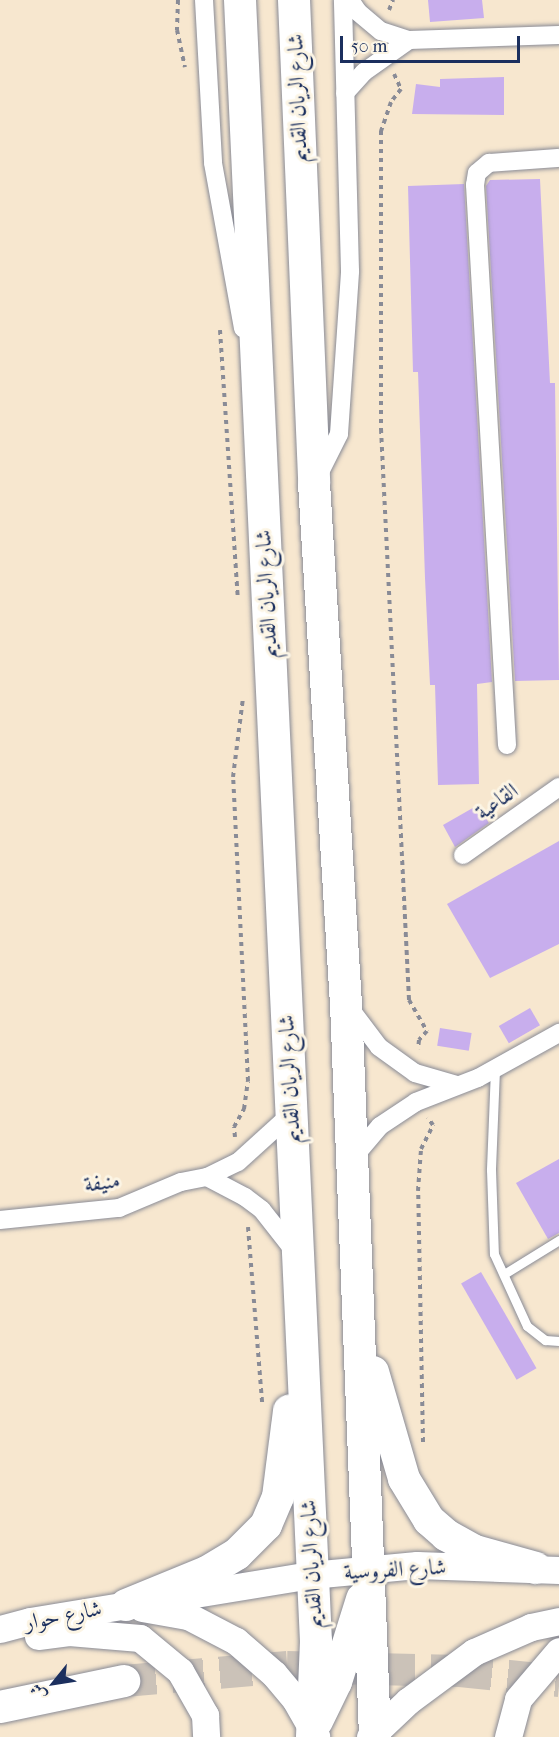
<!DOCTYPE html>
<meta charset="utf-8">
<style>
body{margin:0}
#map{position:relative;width:559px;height:1737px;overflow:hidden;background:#f7e7cf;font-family:"IM FELL French Canon",Amiri,serif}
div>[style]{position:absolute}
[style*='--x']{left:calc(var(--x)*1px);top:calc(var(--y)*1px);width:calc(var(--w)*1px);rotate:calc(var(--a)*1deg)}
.building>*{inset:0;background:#c8aeed;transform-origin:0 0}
.trunk-tunnel>*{height:32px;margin-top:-16px;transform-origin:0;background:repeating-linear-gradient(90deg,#cbc2b8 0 32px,transparent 0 48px)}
.path>*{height:4px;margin-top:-2px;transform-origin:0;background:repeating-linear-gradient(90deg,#898b96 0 4.5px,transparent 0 9px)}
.roads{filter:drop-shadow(0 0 2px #898b96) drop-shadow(0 0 2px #898b96)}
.service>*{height:9px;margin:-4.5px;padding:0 4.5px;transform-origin:4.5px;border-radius:4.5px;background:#fff}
.minor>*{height:18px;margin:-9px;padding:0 9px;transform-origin:9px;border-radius:9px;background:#fff}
.secondary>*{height:27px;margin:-13.5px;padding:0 13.5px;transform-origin:13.5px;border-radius:13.5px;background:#fff}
.trunk>*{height:32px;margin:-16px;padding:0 16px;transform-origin:16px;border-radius:16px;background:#fff}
span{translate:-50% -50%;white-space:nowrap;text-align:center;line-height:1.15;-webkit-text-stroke:6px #fcf5e5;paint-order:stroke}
.street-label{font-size:22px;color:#1b2f5e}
.north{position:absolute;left:24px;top:1653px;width:60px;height:60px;-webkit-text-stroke:4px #fcf5e5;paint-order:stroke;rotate:240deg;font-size:16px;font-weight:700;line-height:24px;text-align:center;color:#1b2f5e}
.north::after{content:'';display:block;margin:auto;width:21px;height:27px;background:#1b2f5e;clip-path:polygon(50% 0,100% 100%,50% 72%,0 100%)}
.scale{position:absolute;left:340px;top:36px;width:180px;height:27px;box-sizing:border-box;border:3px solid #1b2f5e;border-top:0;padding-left:8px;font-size:18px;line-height:21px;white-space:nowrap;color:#1b2f5e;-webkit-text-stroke:4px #fcf5e5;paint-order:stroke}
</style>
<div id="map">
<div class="building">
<i style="clip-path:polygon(428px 0,482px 0,484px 18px,430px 22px)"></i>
<i style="clip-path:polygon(504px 77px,504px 115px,412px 114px,416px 84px,440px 87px,440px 79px)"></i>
<i style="clip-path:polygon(540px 179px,550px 383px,555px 383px,559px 680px,515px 681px,486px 186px,490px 180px)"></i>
<i style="clip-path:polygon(464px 184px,492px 682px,477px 684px,479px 784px,438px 785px,435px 685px,430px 685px,425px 578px,418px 372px,413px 372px,408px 186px)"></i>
<i style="clip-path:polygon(478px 805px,489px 823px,455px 847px,443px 825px)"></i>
<i style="clip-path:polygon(559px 841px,559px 944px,490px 978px,447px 904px)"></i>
<i style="left:530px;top:1008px;width:20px;height:36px;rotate:60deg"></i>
<i style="left:440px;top:1028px;width:32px;height:18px;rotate:9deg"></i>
<i style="clip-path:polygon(559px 1159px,559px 1233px,548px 1239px,516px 1183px)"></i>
<i style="left:481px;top:1272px;width:111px;height:23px;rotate:60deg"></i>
</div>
<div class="trunk-tunnel">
<i style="--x:124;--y:1681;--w:164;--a:-4.9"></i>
<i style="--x:287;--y:1667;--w:173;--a:1.3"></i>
<i style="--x:460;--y:1671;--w:100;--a:5.8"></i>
</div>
<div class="path">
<i style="--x:178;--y:0;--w:30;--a:92"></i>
<i style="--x:177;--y:30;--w:38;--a:78"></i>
<i style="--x:389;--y:10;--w:11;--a:-68"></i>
<i style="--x:394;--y:74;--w:17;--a:65"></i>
<i style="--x:401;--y:89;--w:16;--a:128"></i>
<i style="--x:391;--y:102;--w:31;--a:109"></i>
<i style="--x:381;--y:131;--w:298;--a:90"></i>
<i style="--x:381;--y:429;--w:572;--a:87.19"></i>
<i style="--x:409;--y:1000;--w:36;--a:60"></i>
<i style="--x:427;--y:1031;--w:12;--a:132"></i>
<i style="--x:419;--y:1040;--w:9;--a:96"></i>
<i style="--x:220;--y:330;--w:269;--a:86.2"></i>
<i style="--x:235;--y:1137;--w:10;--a:-96"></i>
<i style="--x:234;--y:1127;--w:21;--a:-61"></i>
<i style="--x:244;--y:1109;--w:28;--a:-82"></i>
<i style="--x:248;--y:1081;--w:304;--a:-92.8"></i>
<i style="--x:233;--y:777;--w:80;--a:-82.8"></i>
<i style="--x:248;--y:1227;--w:176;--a:85.4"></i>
<i style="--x:423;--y:1442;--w:251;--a:-91.1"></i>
<i style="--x:418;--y:1191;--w:42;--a:-85.9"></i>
<i style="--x:421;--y:1149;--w:27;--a:-63"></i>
<i style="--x:433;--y:1125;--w:9;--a:-126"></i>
</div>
<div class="roads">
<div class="service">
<i style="--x:495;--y:1069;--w:101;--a:92.3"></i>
<i style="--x:491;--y:1170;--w:84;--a:88"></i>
<i style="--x:494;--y:1254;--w:79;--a:65.4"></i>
<i style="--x:527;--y:1326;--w:23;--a:38"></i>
<i style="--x:545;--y:1340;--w:14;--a:4"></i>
<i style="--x:504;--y:1274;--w:65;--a:-31.7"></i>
</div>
<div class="minor">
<i style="--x:204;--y:0;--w:163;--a:86.8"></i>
<i style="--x:213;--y:163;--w:168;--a:79.7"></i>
<i style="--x:350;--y:0;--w:14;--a:56"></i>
<i style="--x:358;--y:12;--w:30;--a:40"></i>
<i style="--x:381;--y:31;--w:29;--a:18"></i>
<i style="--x:409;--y:40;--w:150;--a:-1.9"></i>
<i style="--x:345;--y:93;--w:28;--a:-48"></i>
<i style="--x:364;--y:72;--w:55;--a:-35.4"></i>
<i style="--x:318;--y:476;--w:47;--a:-63.4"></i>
<i style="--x:339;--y:434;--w:163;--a:-86.1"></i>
<i style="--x:350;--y:271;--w:271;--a:-91.5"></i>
<i style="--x:507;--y:745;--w:561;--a:-93.27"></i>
<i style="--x:475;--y:185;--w:12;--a:-81"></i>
<i style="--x:477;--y:173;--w:16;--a:-40"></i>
<i style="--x:489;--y:163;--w:70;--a:-4.1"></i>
<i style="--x:463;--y:855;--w:118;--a:-35.3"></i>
<i style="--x:348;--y:1006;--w:51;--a:52.9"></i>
<i style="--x:379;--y:1047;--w:44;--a:35.8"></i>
<i style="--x:415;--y:1073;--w:44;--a:15.9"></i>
<i style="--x:353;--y:1158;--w:42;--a:-49.8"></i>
<i style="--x:380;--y:1126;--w:43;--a:-33.7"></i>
<i style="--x:416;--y:1102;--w:66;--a:-21.2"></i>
<i style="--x:478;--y:1078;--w:93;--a:-29.1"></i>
<i style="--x:207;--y:1177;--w:43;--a:27.8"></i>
<i style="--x:245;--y:1197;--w:21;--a:37"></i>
<i style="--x:262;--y:1210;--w:53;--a:51.8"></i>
<i style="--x:0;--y:1220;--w:120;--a:-5.8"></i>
<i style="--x:119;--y:1208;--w:67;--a:-22.8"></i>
<i style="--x:181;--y:1182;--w:26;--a:-11"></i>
<i style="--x:207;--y:1177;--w:34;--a:-26"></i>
<i style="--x:238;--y:1162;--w:72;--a:-42.2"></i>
</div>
<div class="secondary">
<i style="--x:142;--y:1608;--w:47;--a:9.9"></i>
<i style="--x:188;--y:1616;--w:54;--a:27.5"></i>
<i style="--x:236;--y:1641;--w:50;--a:41"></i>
<i style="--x:274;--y:1674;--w:33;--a:50"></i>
<i style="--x:295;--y:1699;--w:43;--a:60.4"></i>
<i style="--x:0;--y:1629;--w:31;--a:-15"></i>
<i style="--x:30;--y:1621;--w:285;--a:-9.3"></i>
<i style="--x:311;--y:1575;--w:106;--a:-5.4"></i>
<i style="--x:417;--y:1565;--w:142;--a:2"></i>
<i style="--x:38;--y:1636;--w:31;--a:-7"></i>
<i style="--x:69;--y:1632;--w:71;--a:4.8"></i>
<i style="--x:140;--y:1638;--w:52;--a:39.5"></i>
<i style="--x:180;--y:1671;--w:51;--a:60.4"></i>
<i style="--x:205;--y:1715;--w:22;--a:87"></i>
<i style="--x:370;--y:1737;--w:52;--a:-43.5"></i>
<i style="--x:408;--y:1701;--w:82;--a:-36.6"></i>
<i style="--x:474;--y:1652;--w:62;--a:-23.7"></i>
<i style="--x:531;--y:1627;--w:29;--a:-12"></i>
<i style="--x:508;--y:1737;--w:39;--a:-75"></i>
<i style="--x:518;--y:1699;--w:63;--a:-49.5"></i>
</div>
<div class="trunk">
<i style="--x:240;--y:0;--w:1643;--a:87.35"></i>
<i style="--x:316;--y:1641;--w:96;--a:92.4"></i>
<i style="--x:294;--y:0;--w:483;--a:87.6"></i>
<i style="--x:314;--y:483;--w:522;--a:86.49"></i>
<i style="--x:346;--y:1004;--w:734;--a:87.73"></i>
<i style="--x:373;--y:1372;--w:111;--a:73.8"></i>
<i style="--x:404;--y:1479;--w:48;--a:58.6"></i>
<i style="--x:429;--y:1520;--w:23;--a:41"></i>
<i style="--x:446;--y:1535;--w:33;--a:29"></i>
<i style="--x:475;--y:1551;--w:63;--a:15.6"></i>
<i style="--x:126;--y:1605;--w:87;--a:-22.2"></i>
<i style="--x:207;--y:1572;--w:35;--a:-31"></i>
<i style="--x:237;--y:1554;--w:41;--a:-45"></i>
<i style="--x:266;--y:1525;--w:30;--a:-67"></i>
<i style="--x:278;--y:1497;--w:87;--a:-82.7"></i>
<i style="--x:0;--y:1707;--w:127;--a:-11.8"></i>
<i style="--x:317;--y:1721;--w:43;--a:-64"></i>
<i style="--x:336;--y:1682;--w:87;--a:-72.6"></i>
</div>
</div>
<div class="street-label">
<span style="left:298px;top:98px;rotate:-92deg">شارع الريان القديم</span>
<span style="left:267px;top:594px;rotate:-93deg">شارع الريان القديم</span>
<span style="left:497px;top:802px;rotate:-35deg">القاعية</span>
<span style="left:290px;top:1079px;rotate:-93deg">شارع الريان القديم</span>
<span style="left:102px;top:1183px;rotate:-8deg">منيفة</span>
<span style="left:312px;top:1564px;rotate:-93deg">شارع الريان القديم</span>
<span style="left:395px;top:1570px;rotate:-3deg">شارع الفروسية</span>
<span style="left:63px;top:1616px;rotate:-11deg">شارع حوار</span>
</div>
<div class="north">ش</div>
<div class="scale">50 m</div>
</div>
